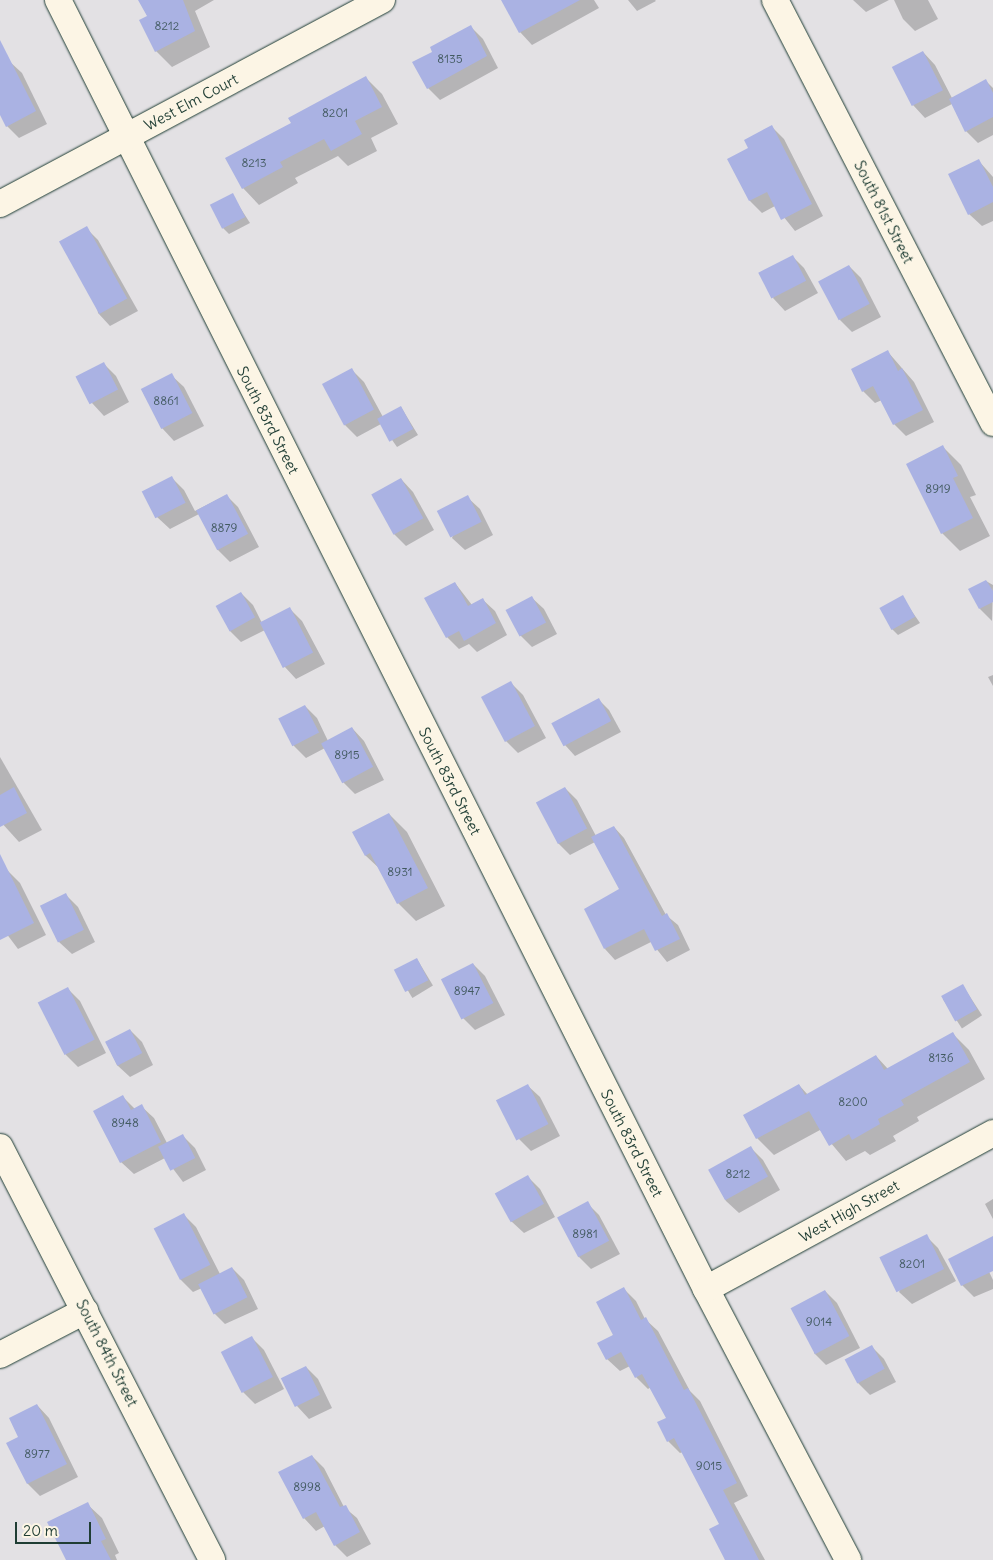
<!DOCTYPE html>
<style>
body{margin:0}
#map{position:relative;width:993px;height:1560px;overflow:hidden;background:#e3e1e4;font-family:Delius,sans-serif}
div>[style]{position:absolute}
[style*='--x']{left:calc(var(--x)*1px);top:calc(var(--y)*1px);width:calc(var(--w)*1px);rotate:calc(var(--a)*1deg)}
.shadow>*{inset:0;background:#0003;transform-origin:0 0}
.building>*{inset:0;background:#aab2e3;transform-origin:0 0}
.roads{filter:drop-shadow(0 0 1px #1f3d34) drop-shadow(0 0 1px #1f3d34)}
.street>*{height:26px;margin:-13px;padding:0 13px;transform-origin:13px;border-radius:13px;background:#fcf5e5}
span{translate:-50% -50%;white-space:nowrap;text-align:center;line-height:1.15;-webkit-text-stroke:4px #fcf5e5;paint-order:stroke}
.number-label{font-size:12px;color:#425a60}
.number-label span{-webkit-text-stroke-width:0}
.street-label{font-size:15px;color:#1f3d34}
.scale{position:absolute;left:15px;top:1522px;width:76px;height:22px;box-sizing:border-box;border:2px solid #1f3d34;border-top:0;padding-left:6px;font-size:15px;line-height:18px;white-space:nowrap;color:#1f3d34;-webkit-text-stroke:4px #fcf5e5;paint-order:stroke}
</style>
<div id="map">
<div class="shadow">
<i style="clip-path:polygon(139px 0,214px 0,195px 11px,210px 47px,172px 67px,156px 51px,148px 17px)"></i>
<i style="clip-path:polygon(517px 0,594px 0,599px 8px,532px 45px,520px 32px)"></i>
<i style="clip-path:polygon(628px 0,655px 0,656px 1px,637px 11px)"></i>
<i style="clip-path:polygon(853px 0,889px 0,866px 12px)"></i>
<i style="clip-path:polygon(894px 0,928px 0,938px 19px,915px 31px,903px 19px)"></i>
<i style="clip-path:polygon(471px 27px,483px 39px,498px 68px,440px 100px,428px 88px,434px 52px)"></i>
<i style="clip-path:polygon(923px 52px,935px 65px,952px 98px,986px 81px,993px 88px,993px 135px,978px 143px,966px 131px,952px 104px,925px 118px,913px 105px)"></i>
<i style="clip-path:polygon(9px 61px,22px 73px,47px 124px,19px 138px,7px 126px,0 113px,0 66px)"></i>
<i style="clip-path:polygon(366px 78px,382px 94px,398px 124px,371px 138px,377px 151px,348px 166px,338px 156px,295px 178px,298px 183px,259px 205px,243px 188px,293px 124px)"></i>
<i style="clip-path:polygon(772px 127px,784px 139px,823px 216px,795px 231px,775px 206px,762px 213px,750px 201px,729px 159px,750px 149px)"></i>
<i style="clip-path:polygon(978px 160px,993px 177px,993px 221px,982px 226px,969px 214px)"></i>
<i style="clip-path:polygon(232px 195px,250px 223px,229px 234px,223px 228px)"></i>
<i style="clip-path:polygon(86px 228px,98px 240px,138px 311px,110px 326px,98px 313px)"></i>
<i style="clip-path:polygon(792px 256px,804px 268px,818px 293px,785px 311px,773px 298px)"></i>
<i style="clip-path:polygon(849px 266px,861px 278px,881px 317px,852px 332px,840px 320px)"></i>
<i style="clip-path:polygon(888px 352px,914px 382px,934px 422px,906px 436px,894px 424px,882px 400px,875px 403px,863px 391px)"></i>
<i style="clip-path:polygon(104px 364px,116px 376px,129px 402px,104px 416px,92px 403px)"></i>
<i style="clip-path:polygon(352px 370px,364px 382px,383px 417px,401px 407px,418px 435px,397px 447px,381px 424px,357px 437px,345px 425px,324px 385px)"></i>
<i style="clip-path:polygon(171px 375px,184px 387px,204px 426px,174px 441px,162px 428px,142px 390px)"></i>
<i style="clip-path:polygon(943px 447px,961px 465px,976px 495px,970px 497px,990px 536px,960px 551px,942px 533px)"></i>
<i style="clip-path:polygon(172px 478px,184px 490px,195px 511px,226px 495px,238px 507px,259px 547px,230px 562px,218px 550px,199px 514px,170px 529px,157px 517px)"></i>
<i style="clip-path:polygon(401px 479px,413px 492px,434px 530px,406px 546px,394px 534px)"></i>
<i style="clip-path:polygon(467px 497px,480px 509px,493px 535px,465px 550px,452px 538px)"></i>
<i style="clip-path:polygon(986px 581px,993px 585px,992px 621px,980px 609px)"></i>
<i style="clip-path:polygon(455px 583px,472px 605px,482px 599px,495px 611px,507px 635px,477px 652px,469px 644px,459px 649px,447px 637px)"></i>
<i style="clip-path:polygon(241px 593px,253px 605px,262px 623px,290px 609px,302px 621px,325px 664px,296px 679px,284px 666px,265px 630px,241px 642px,229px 630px)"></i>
<i style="clip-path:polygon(531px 597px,544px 609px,557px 634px,532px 647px,520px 635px)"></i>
<i style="clip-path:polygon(902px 597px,920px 623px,898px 635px,892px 629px)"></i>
<i style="clip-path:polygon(993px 675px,993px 686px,988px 677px)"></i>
<i style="clip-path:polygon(511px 683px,523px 695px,546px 738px,518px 753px,506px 741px)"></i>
<i style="clip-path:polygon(598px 699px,609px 710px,621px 732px,575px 756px,565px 745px)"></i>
<i style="clip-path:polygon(305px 706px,317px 718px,328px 741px,352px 728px,364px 741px,384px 780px,355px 794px,343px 782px,325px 748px,306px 758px,294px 746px,280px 719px)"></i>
<i style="clip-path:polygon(0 757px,42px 830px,19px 842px,0 821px)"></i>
<i style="clip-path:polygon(565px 788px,577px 800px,596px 836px,614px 827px,624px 838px,666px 915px,678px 925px,690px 950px,667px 962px,651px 942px,615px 960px,605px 949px,620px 889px,595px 842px,570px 855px,558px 843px)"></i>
<i style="clip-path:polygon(389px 814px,407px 832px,445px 906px,416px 921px,398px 903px,381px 870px,366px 856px,354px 832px)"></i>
<i style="clip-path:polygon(8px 871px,20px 883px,46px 935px,18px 949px,0 925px,0 875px)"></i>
<i style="clip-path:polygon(66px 895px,78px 907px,95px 942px,72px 954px,59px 942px)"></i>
<i style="left:417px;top:959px;width:31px;height:24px;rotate:59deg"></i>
<i style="clip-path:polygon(473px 964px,485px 976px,505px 1015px,475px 1030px,463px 1018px)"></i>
<i style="left:963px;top:986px;width:35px;height:24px;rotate:57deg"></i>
<i style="clip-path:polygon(68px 989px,80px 1001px,106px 1053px,78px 1067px,66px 1055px,40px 1003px)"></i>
<i style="clip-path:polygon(130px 1030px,142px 1042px,153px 1065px,130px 1077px,117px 1065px,106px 1042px)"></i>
<i style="clip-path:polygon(953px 1034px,969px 1050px,985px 1079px,917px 1117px,919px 1121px,893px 1136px,896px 1141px,870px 1155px,865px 1151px,846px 1161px,820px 1130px,774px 1155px,757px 1138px,745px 1116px,799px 1085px,808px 1095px,876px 1056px,888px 1069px)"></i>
<i style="clip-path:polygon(527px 1085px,540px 1097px,560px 1136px,531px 1151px,519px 1139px)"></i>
<i style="clip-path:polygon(123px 1097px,135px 1109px,141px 1106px,154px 1118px,167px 1143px,183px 1136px,195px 1148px,206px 1170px,183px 1182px,165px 1158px,134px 1174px,121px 1162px)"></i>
<i style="clip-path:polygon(751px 1148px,763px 1160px,780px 1190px,739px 1213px,726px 1201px,710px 1171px)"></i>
<i style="clip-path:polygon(528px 1177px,540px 1189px,555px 1217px,524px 1233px,511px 1221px)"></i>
<i style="clip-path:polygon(993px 1199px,993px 1219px,985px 1204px)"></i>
<i style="clip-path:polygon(587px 1203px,599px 1215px,620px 1254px,591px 1269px,579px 1257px)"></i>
<i style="clip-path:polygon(184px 1215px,196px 1227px,220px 1274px,232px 1268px,244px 1280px,258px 1309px,225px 1324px,213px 1312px,202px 1288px,193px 1292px,181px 1280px)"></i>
<i style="clip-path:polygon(926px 1236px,938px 1248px,956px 1281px,912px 1304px,899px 1292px)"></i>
<i style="clip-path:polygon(984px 1261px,993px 1280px,993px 1289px,974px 1297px,962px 1285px)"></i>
<i style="clip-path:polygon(624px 1289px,636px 1301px,645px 1319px,658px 1331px,690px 1391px,700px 1401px,748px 1496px,734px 1503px,765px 1560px,725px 1560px,720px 1524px,683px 1452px,680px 1453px,668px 1441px,668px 1418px,651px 1387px,648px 1389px,636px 1377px,630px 1366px,620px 1371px,607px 1359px)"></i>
<i style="clip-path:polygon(825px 1291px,837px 1303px,860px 1348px,826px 1365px,814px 1353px)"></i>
<i style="clip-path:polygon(252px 1338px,264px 1350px,284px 1389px,255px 1404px,243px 1392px)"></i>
<i style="clip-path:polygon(872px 1347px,884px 1359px,896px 1382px,870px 1395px,858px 1383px)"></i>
<i style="clip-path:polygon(306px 1367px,318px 1379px,332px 1408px,309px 1419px,297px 1406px)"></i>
<i style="clip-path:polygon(37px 1405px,49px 1418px,78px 1477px,40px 1496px,28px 1484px,8px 1443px,20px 1437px)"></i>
<i style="clip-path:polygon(312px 1456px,324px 1468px,344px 1507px,357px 1518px,371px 1544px,347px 1557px,335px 1545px,325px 1526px,316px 1531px,304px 1518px)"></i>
<i style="clip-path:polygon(87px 1504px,102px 1518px,119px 1553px,115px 1555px,117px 1560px,67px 1560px)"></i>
</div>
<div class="building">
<i style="clip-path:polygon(138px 0,183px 0,195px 31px,155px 52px,139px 20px,147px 16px)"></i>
<i style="clip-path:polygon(501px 0,580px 0,519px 33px)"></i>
<i style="clip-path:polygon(471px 25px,487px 56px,427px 89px,412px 62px,432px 52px,430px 47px)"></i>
<i style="clip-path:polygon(0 40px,36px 111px,6px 127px,0 115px)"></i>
<i style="left:923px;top:51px;width:44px;height:35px;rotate:63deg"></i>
<i style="clip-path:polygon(366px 76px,382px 107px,355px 121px,362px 134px,331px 151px,324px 139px,280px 162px,283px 167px,242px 189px,225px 158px,291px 123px,288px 118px)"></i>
<i style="clip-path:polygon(986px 79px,993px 93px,993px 117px,965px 132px,949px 99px)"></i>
<i style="clip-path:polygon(772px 125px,812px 204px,781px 220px,767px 192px,749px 201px,727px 159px,748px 148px,744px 140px)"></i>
<i style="clip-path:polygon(979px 159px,993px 187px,993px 202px,968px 215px,948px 174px)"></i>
<i style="left:233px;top:193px;width:27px;height:26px;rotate:63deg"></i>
<i style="left:87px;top:226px;width:83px;height:32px;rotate:61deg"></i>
<i style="left:793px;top:255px;width:29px;height:39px;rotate:63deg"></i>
<i style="left:849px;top:265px;width:44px;height:35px;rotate:62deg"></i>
<i style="clip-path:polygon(888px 350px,898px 371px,902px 368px,923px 410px,893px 425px,873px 386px,862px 392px,851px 369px)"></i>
<i style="left:104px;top:362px;width:31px;height:32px;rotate:63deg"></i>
<i style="left:352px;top:368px;width:47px;height:34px;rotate:62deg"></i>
<i style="left:172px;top:373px;width:45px;height:35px;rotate:63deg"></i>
<i style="left:401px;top:406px;width:26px;height:27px;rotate:62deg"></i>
<i style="clip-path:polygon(943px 445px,958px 476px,953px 478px,973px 518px,941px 534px,906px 464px)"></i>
<i style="left:172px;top:476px;width:30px;height:34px;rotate:63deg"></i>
<i style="left:401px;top:478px;width:46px;height:34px;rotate:61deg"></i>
<i style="left:227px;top:494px;width:45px;height:35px;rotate:62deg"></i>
<i style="left:468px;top:495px;width:30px;height:35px;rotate:63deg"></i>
<i style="clip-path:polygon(986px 580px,993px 591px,993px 602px,979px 609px,968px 589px)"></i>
<i style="clip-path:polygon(455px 582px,468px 606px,483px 598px,496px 623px,464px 641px,459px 631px,446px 638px,424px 598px)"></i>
<i style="left:241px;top:592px;width:29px;height:29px;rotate:61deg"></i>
<i style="left:903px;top:595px;width:25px;height:27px;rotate:61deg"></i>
<i style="left:532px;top:596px;width:30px;height:30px;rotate:62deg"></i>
<i style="left:290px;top:607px;width:51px;height:34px;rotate:63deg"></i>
<i style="left:511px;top:681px;width:51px;height:34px;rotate:62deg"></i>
<i style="left:599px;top:698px;width:26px;height:54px;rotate:62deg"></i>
<i style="left:305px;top:705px;width:31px;height:30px;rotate:63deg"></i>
<i style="left:352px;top:727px;width:45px;height:35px;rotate:62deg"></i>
<i style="clip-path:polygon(14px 787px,27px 813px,0 827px,0 795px)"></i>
<i style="left:565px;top:787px;width:47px;height:33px;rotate:62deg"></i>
<i style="clip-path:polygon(389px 813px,428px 888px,397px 904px,370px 853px,365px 856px,352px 832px)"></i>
<i style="clip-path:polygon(614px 826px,662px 916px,667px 913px,680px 939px,655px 951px,644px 929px,604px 949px,584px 909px,619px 889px,591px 837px)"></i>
<i style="clip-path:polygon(0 854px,34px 923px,0 940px)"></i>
<i style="left:66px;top:893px;width:41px;height:29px;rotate:64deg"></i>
<i style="left:417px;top:958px;width:25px;height:26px;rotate:63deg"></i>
<i style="left:473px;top:963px;width:45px;height:36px;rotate:63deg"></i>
<i style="left:963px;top:984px;width:29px;height:25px;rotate:61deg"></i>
<i style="left:68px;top:987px;width:59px;height:34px;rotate:63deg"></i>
<i style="left:130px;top:1029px;width:27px;height:28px;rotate:63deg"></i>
<i style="clip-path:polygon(953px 1032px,970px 1062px,901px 1100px,904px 1105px,878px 1119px,880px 1124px,852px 1140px,849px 1134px,829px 1146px,809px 1111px,756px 1139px,743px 1115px,799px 1084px,805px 1095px,876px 1055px,884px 1070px)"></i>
<i style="left:528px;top:1084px;width:45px;height:36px;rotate:63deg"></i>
<i style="clip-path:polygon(123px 1095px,131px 1110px,142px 1104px,161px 1142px,120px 1163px,93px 1111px)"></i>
<i style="left:183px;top:1134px;width:27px;height:28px;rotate:63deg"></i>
<i style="left:751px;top:1146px;width:35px;height:49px;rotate:61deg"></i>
<i style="left:528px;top:1175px;width:33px;height:38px;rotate:61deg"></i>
<i style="left:588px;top:1201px;width:45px;height:35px;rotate:62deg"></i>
<i style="left:184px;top:1213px;width:58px;height:34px;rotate:63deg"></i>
<i style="left:927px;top:1234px;width:39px;height:53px;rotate:64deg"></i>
<i style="clip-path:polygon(993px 1236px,993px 1271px,961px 1286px,948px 1259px)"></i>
<i style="left:232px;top:1267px;width:34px;height:38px;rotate:63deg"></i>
<i style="clip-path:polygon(624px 1287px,641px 1320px,646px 1317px,684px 1390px,688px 1388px,737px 1483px,723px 1490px,759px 1560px,725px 1560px,709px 1529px,719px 1524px,674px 1438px,667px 1442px,657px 1422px,666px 1418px,642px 1374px,635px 1378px,621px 1352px,606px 1360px,597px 1343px,613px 1335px,596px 1302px)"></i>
<i style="left:825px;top:1290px;width:52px;height:39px;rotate:62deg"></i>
<i style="left:252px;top:1336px;width:46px;height:35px;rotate:63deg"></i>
<i style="left:872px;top:1345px;width:27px;height:31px;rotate:62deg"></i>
<i style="left:306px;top:1366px;width:32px;height:28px;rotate:64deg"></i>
<i style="clip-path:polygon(37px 1404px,67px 1464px,27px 1484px,6px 1443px,18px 1437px,9px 1418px)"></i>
<i style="clip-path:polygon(312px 1455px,340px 1507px,346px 1505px,360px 1532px,334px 1546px,316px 1512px,303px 1519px,278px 1472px)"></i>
<i style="clip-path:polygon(88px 1502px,106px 1539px,101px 1541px,111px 1560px,66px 1560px,47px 1522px)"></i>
</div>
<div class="roads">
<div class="street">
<i style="--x:58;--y:0;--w:1443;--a:63.31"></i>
<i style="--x:706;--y:1289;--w:306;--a:62.3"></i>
<i style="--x:775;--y:0;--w:476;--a:62.7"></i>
<i style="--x:0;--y:204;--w:433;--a:-28.1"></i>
<i style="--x:0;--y:1147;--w:464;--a:62.8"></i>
<i style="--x:706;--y:1289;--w:327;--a:-28.5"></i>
<i style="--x:0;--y:1355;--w:96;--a:-27.4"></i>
</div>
</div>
<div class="number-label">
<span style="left:167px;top:26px">8212</span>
<span style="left:450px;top:59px">8135</span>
<span style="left:335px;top:113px">8201</span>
<span style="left:254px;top:163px">8213</span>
<span style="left:166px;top:401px">8861</span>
<span style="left:938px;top:489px">8919</span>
<span style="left:224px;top:528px">8879</span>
<span style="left:347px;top:755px">8915</span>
<span style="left:400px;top:872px">8931</span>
<span style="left:467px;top:991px">8947</span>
<span style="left:941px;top:1058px">8136</span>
<span style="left:853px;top:1102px">8200</span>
<span style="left:125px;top:1123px">8948</span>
<span style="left:738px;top:1174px">8212</span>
<span style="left:585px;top:1234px">8981</span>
<span style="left:912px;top:1264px">8201</span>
<span style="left:819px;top:1322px">9014</span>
<span style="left:37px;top:1454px">8977</span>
<span style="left:709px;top:1466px">9015</span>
<span style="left:307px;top:1487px">8998</span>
</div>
<div class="street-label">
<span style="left:191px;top:102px;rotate:-28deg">West Elm Court</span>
<span style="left:884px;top:212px;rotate:63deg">South 81st Street</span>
<span style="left:268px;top:420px;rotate:63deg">South 83rd Street</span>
<span style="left:450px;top:781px;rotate:63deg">South 83rd Street</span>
<span style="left:632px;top:1143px;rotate:63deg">South 83rd Street</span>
<span style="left:849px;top:1211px;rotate:-29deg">West High Street</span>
<span style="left:107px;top:1353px;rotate:63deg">South 84th Street</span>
</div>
<div class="scale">20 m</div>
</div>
